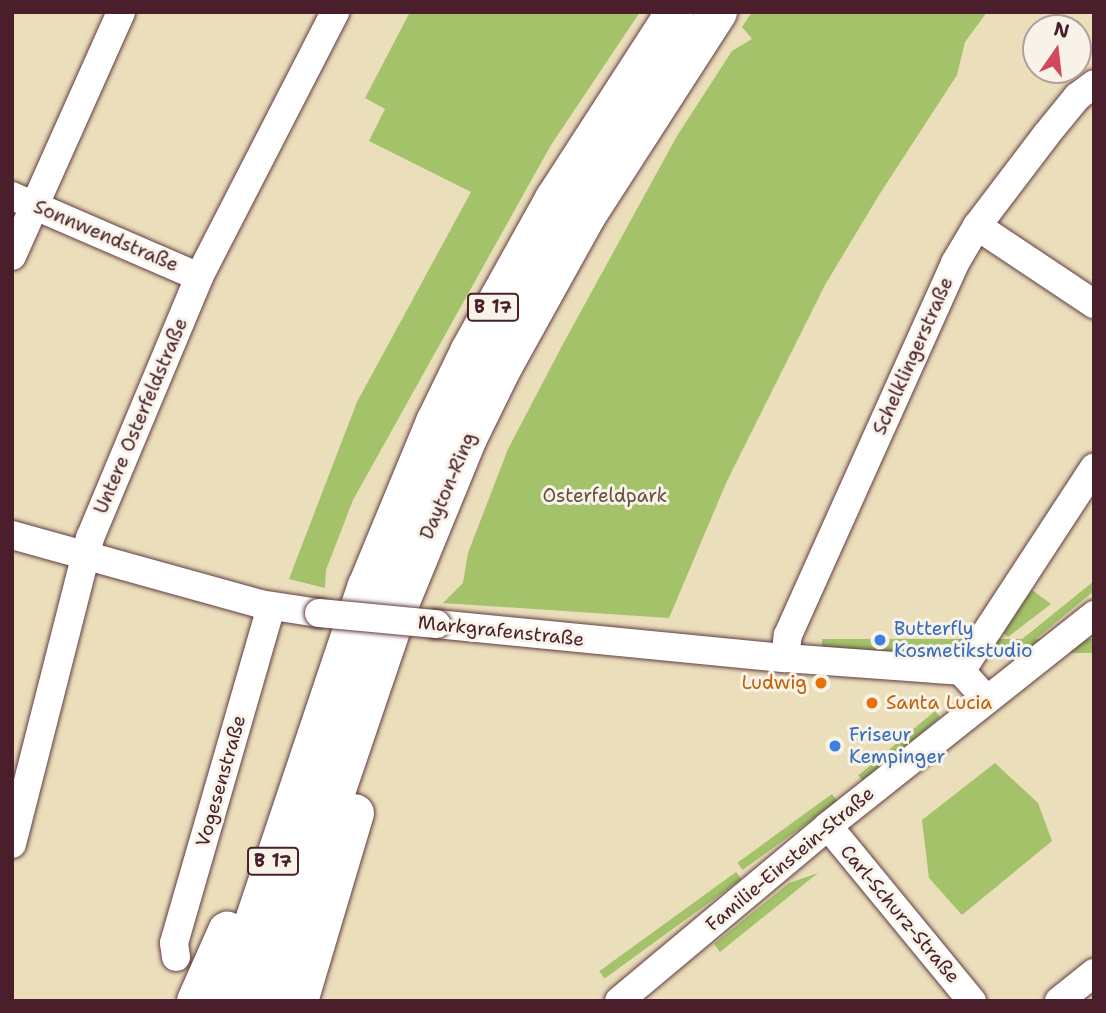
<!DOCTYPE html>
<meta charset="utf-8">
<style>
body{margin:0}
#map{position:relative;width:1106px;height:1013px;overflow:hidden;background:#ebdebb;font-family:"Shantell Sans",sans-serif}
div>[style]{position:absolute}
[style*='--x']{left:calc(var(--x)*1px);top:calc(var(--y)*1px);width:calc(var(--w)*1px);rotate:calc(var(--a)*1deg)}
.green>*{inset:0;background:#a3c269;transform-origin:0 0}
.roads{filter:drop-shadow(0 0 2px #623c41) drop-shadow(0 0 2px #623c41)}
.street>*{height:28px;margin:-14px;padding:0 14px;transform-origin:14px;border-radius:14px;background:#fff}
.highway>*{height:38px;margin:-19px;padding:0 19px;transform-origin:19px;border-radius:19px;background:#fff}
.bridges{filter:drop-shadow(0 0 2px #623c41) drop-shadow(0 0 2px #623c41)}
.street-bridge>*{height:28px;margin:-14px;padding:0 14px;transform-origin:14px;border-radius:14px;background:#fff}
.dots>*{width:19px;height:19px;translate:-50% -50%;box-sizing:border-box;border:4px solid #f7f3e8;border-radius:50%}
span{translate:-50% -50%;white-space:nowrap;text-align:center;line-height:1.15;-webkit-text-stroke:6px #f7f3e8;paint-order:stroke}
.shield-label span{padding:2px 5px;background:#f7f3e8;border:2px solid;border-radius:5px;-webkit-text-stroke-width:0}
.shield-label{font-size:18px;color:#4a1f2b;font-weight:700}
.street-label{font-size:19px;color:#4a1f2b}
.park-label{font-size:19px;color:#65503e}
.shop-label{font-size:19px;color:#366cbe}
.left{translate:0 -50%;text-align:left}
.food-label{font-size:19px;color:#c56008}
.right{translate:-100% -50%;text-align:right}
.frame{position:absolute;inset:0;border:14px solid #4a1f2b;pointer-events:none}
.north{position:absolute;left:1022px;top:14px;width:70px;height:70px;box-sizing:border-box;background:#f7f3e8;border:2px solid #b29e9c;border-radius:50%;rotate:14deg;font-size:19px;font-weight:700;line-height:28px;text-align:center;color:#4a1f2b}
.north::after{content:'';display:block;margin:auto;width:24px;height:32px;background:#d1495b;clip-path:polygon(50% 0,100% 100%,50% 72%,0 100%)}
</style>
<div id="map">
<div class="green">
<i style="clip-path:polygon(410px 12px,640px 12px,551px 145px,353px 500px,326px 570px,325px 588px,289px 579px,357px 402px,471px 192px,369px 141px,385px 109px,365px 98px)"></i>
<i style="clip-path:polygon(752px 12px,987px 12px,965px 42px,957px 75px,879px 195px,825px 285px,727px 481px,669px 618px,443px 603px,463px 583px,468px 553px,508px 449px,563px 344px,677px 136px,732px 51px,752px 39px,742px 27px)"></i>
<i style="clip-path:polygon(1094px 581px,1094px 591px,1021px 651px,1016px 644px)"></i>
<i style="clip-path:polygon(1032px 590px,1051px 604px,1008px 637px,1003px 633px)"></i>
<i style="left:1094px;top:639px;width:14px;height:272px;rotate:90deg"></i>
<i style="left:935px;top:711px;width:8px;height:100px;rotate:50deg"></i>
<i style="clip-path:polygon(995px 763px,1038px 803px,1052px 841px,962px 915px,929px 878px,922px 820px)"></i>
<i style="left:832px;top:794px;width:9px;height:117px;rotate:54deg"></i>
<i style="left:736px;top:872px;width:9px;height:169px;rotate:54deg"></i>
<i style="clip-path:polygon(818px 873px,720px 952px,714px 944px,789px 883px)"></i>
</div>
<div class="roads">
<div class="street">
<i style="--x:12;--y:196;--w:204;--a:23.4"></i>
<i style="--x:977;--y:226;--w:141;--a:33.7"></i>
<i style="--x:12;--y:256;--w:267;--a:-65.9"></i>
<i style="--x:12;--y:535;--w:257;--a:15.5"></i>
<i style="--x:260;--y:604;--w:60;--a:8.7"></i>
<i style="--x:436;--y:624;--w:351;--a:5.6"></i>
<i style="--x:785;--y:658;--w:176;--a:4.2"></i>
<i style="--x:961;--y:671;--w:38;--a:48"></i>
<i style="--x:785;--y:658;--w:23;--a:-83"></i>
<i style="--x:788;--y:635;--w:408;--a:-65.8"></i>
<i style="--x:955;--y:263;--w:43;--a:-59.3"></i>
<i style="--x:977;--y:226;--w:114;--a:-52.8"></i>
<i style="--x:1046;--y:135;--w:49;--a:-50.8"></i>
<i style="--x:1077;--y:97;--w:21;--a:-37"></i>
<i style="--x:961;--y:671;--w:243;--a:-56.8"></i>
<i style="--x:828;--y:826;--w:227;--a:50.6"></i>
<i style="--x:12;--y:844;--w:316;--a:-75.7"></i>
<i style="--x:90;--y:538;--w:283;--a:-67.3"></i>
<i style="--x:199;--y:277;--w:298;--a:-62.8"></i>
<i style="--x:176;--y:957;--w:14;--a:-98"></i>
<i style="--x:174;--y:943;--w:350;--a:-73.9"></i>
<i style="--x:619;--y:1001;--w:273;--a:-39.9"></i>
<i style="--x:828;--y:826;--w:340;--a:-38.4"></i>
<i style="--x:1059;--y:1001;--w:45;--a:-38.7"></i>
</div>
<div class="highway">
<i style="--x:196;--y:1001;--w:77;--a:-66.1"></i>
<i style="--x:227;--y:1001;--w:438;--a:-71.4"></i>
<i style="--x:367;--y:586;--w:178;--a:-67.5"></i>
<i style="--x:435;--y:422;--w:80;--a:-64.1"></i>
<i style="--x:470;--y:350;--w:173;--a:-60.9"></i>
<i style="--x:554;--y:199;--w:223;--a:-57.1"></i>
<i style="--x:265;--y:1001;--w:425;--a:-71.2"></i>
<i style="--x:402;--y:599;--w:174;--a:-67.7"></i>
<i style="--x:468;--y:438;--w:79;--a:-63.8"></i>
<i style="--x:503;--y:367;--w:171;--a:-61"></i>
<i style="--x:586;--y:217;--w:244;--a:-57.2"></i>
<i style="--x:299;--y:1001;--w:196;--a:-73.4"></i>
</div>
</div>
<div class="bridges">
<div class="street-bridge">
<i style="--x:319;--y:613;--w:118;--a:5.4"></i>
</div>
</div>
<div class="dots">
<i style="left:880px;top:640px;background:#3f7fe0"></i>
<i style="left:821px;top:683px;background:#e8710a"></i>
<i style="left:872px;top:703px;background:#e8710a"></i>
<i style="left:835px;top:746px;background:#3f7fe0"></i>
</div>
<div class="shield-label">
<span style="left:493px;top:307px">B 17</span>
<span style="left:273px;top:861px">B 17</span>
</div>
<div class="street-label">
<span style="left:106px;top:236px;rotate:23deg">Sonnwendstraße</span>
<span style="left:913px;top:356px;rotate:-66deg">Schelklingerstraße</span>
<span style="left:141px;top:416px;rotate:-67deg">Untere Osterfeldstraße</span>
<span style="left:448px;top:486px;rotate:-67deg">Dayton-Ring</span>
<span style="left:501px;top:631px;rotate:6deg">Markgrafenstraße</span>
<span style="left:221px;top:781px;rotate:-74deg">Vogesenstraße</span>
<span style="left:790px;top:859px;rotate:-40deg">Familie-Einstein-Straße</span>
<span style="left:900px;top:914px;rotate:50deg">Carl-Schurz-Straße</span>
</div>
<div class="park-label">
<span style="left:605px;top:496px">Osterfeldpark</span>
</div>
<div class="shop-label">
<span class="left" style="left:894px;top:640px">Butterfly<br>Kosmetikstudio</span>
<span class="left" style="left:849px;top:746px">Friseur<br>Kempinger</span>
</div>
<div class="food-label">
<span class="right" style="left:807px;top:683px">Ludwig</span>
<span class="left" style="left:886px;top:703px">Santa Lucia</span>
</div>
<div class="frame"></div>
<div class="north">N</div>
</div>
